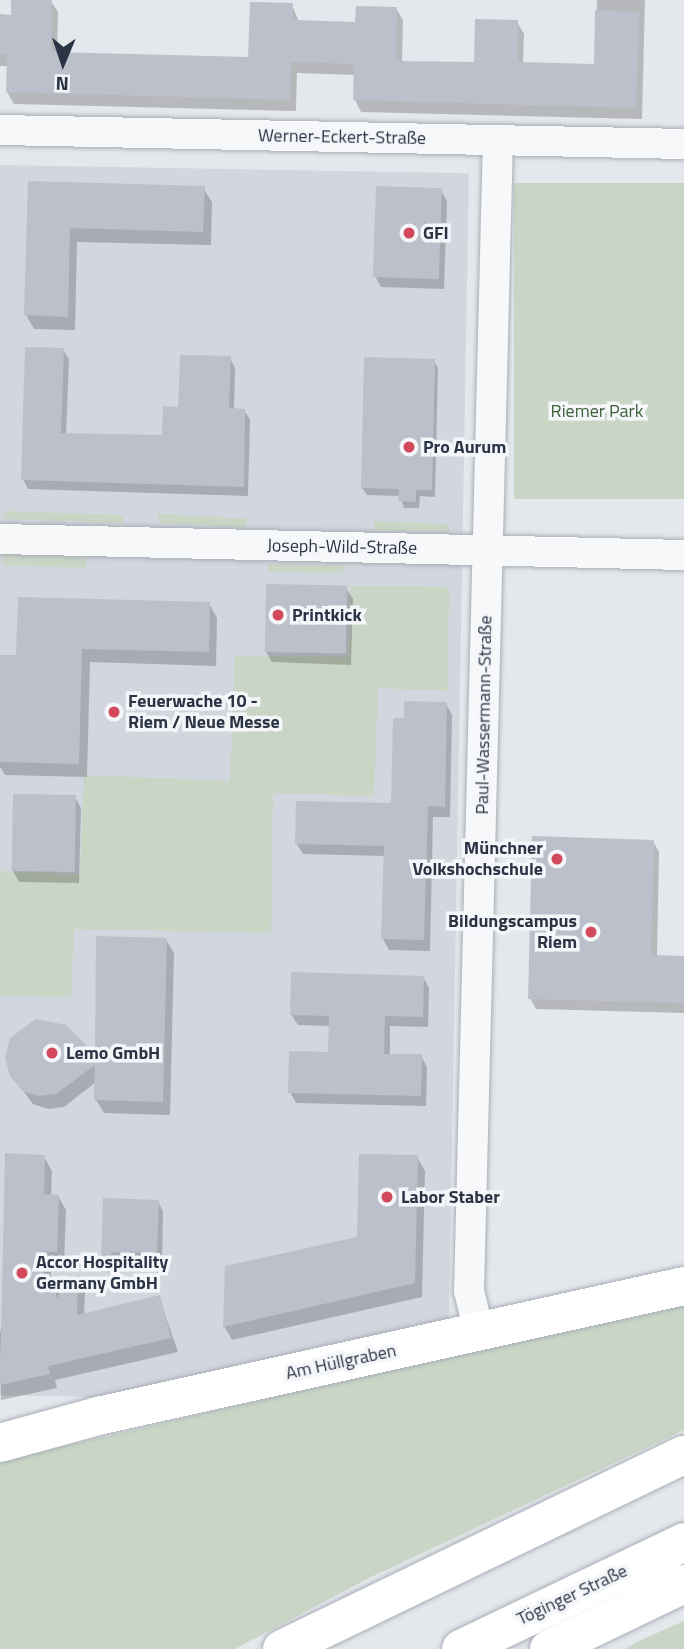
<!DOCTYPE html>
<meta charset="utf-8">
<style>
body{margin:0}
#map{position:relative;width:684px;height:1649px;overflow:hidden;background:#e4e7ec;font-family:"Titillium Web",sans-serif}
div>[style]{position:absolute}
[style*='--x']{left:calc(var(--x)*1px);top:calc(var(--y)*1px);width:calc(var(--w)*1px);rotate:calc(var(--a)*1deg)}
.built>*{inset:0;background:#d2d6de;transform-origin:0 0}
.green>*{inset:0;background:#c9d6c5;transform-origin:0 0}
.shadow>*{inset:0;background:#0003}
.building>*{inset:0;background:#bbc0ca;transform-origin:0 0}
.roads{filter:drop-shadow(0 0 2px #a9aeb7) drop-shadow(0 0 2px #a9aeb7)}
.minor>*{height:30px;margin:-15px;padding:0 15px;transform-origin:15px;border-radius:15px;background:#f7f8fa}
.major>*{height:38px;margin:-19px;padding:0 19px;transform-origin:19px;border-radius:19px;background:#fff}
.highway>*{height:38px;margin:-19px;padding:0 19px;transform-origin:19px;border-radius:19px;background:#fff}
.dots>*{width:19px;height:19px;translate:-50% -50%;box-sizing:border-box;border:4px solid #f4f6f9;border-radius:50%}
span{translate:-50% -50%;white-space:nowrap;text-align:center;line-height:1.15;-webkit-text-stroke:7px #f4f6f9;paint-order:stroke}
.street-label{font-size:18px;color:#2b3445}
.poi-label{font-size:18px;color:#2b3445;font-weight:700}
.left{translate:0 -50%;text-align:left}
.right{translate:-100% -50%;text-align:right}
.park-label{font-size:18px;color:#3f6138}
.north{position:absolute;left:28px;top:28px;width:70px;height:70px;-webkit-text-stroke:5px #f4f6f9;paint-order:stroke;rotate:182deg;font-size:19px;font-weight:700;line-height:28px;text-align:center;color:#2b3445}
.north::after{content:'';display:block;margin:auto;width:24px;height:32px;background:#2b3445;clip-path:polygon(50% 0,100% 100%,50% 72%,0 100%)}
</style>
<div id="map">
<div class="built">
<i style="left:0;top:165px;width:469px;height:1230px;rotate:1deg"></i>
</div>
<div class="green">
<i style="left:684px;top:183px;width:316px;height:170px;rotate:90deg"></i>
<i style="left:5px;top:511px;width:118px;height:8px;rotate:2deg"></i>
<i style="left:159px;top:514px;width:88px;height:9px;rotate:3deg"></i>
<i style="clip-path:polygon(374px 521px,449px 524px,450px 532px,373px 530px)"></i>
<i style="left:3px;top:549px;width:83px;height:16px;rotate:2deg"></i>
<i style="left:268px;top:564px;width:75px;height:8px;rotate:1deg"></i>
<i style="clip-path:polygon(350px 586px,449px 587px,448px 691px,378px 688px,374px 796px,273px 793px,271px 933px,74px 929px,71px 997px,0 996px,0 871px,80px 874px,84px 775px,230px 781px,235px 656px,349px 657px)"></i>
<i style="clip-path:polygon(684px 1302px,684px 1430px,367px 1579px,235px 1649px,0 1649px,0 1461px)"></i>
<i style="clip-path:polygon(684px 1621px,684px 1649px,625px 1649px,643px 1639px)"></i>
</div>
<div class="shadow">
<i style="clip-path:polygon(13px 0,51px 1px,58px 12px,57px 54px,250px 59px,292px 5px,299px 22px,357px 23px,396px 8px,403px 20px,402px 62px,476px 64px,517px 22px,524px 34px,523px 64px,596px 66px,597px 0,645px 0,642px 119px,361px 112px,355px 100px,355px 75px,297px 73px,296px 111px,14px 104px,7px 92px,8px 66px,0 66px,0 16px,12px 17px)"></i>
<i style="clip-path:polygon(29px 183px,203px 188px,212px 202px,211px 245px,77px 242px,75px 330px,34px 329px,26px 315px)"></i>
<i style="clip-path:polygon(441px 190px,447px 201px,444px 289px,381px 287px,375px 276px)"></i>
<i style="clip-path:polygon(63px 350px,69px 359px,66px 435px,164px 437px,180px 409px,230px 358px,235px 368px,234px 410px,244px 410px,250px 420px,248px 496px,28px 489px,23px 479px)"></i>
<i style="clip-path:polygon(434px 361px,438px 368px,435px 497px,420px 496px,419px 508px,404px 508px,400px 496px,367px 495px,362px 488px)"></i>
<i style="clip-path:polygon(346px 588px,353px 599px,351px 665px,272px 662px,266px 652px)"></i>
<i style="clip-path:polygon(209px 604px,217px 618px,216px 666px,90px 662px,87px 777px,5px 775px,0 767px,0 657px,17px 657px)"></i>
<i style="clip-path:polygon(446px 704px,452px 715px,450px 817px,433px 817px,430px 951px,389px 950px,383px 939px,385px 856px,303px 854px,296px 843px,393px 805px,406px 720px)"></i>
<i style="clip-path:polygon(75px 797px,81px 808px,79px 883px,19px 882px,13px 871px)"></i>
<i style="clip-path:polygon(653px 841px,659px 852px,657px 957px,684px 957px,684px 1013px,536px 1009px,530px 998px)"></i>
<i style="clip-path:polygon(166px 940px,174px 953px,170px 1115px,104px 1113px,96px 1100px,96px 1082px,64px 1107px,48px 1109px,33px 1104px,11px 1075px,97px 1058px)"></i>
<i style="clip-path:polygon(423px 977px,429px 988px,428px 1027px,390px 1026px,390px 1055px,421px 1056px,427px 1067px,426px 1106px,296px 1103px,290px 1092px,330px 1053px,330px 1026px,298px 1025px,291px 1014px)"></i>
<i style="clip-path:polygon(44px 1157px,52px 1171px,51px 1196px,58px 1196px,66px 1210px,64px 1265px,51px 1265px,51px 1285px,61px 1295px,77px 1280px,85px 1292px,84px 1315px,159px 1297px,178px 1352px,55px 1380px,57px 1388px,1px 1400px,0 1333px)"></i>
<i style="clip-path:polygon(417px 1157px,425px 1171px,422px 1297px,232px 1340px,224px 1326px,359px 1239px)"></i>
<i style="clip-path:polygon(105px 1200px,158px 1202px,163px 1211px,162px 1262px,120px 1262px,108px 1273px,103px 1264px)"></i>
</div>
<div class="building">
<i style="clip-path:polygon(11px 0,52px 0,51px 52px,248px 57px,250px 2px,293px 3px,293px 20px,355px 22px,356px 6px,397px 7px,396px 61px,474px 62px,475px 19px,518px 20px,517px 62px,594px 64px,595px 10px,639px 12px,636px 108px,353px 100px,354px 64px,291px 62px,290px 100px,6px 92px,7px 55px,0 54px,0 14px,11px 15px)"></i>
<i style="clip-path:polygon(28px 181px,205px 186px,203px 232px,70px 228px,68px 317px,24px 315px)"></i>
<i style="left:376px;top:186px;width:66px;height:91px;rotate:2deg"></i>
<i style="clip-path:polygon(25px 347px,64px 348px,61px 433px,162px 435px,163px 406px,178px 407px,180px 355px,231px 356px,229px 408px,245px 409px,244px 487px,21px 480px)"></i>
<i style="clip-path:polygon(364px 357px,435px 359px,432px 490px,416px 490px,416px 502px,398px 501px,399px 489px,361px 488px)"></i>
<i style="left:266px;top:584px;width:81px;height:68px;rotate:1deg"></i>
<i style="clip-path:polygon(18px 597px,210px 602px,209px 652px,82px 649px,79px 764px,0 762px,0 655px,16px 655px)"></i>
<i style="clip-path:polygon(404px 701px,447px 702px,445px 807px,428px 806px,424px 940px,381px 939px,384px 846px,295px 844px,296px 801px,391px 803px,393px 718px,404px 718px)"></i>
<i style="left:13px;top:794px;width:63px;height:77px;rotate:1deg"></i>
<i style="clip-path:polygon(532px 836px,654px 840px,651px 955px,684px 956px,684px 1003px,528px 999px)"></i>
<i style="clip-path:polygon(96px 936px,167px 938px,163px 1102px,94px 1100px,95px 1065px,56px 1094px,39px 1096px,23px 1091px,10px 1076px,5px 1058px,10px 1038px,36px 1019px,66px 1025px,95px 1054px)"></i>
<i style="clip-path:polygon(291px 972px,424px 976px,423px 1017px,385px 1016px,384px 1054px,422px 1054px,421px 1096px,288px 1093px,289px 1051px,328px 1052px,329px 1016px,290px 1015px)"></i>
<i style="clip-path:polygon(5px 1153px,45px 1155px,44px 1194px,59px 1195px,57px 1252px,44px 1251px,43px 1283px,56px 1284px,56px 1298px,78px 1277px,77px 1315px,160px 1295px,171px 1338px,48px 1366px,50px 1374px,0 1385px)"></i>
<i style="clip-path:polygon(359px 1154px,418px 1155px,415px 1283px,223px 1327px,225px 1266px,357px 1237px)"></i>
<i style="clip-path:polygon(103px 1198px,159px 1200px,157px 1253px,114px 1252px,101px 1264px)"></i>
</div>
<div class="roads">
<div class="minor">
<i style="--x:0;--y:130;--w:684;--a:1.17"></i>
<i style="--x:0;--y:539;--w:684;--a:1.34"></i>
<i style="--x:479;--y:1332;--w:42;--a:-103.7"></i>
<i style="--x:469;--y:1291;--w:1151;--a:-88.56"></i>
</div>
<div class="major">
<i style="--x:0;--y:1443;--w:102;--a:-15.4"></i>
<i style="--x:98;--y:1416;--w:600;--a:-12.51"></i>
</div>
<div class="highway">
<i style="--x:282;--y:1649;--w:446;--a:-25.8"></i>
<i style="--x:461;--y:1649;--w:247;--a:-25.6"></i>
<i style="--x:549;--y:1649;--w:150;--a:-25.7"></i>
</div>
</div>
<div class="dots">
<i style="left:409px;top:233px;background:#d1495b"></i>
<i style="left:409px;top:447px;background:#d1495b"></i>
<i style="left:278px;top:615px;background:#d1495b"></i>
<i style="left:114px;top:712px;background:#d1495b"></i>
<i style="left:557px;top:859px;background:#d1495b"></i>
<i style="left:591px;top:932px;background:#d1495b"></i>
<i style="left:52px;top:1053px;background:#d1495b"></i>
<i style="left:387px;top:1197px;background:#d1495b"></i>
<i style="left:22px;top:1273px;background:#d1495b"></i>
</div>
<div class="street-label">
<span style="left:342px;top:137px;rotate:1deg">Werner-Eckert-Straße</span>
<span style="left:342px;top:547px;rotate:1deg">Joseph-Wild-Straße</span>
<span style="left:484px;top:715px;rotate:-89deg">Paul-Wassermann-Straße</span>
<span style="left:341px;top:1362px;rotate:-12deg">Am Hüllgraben</span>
<span style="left:572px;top:1595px;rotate:-25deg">Töginger Straße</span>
</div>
<div class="poi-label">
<span class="left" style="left:423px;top:233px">GFI</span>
<span class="left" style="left:423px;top:447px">Pro Aurum</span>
<span class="left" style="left:292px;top:615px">Printkick</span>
<span class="left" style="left:128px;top:712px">Feuerwache 10 -<br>Riem / Neue Messe</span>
<span class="right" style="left:543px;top:859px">Münchner<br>Volkshochschule</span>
<span class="right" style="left:577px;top:932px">Bildungscampus<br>Riem</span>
<span class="left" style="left:66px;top:1053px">Lemo GmbH</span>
<span class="left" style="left:401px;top:1197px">Labor Staber</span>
<span class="left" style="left:36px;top:1273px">Accor Hospitality<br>Germany GmbH</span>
</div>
<div class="park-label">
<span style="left:597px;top:411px">Riemer Park</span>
</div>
<div class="north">N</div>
</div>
